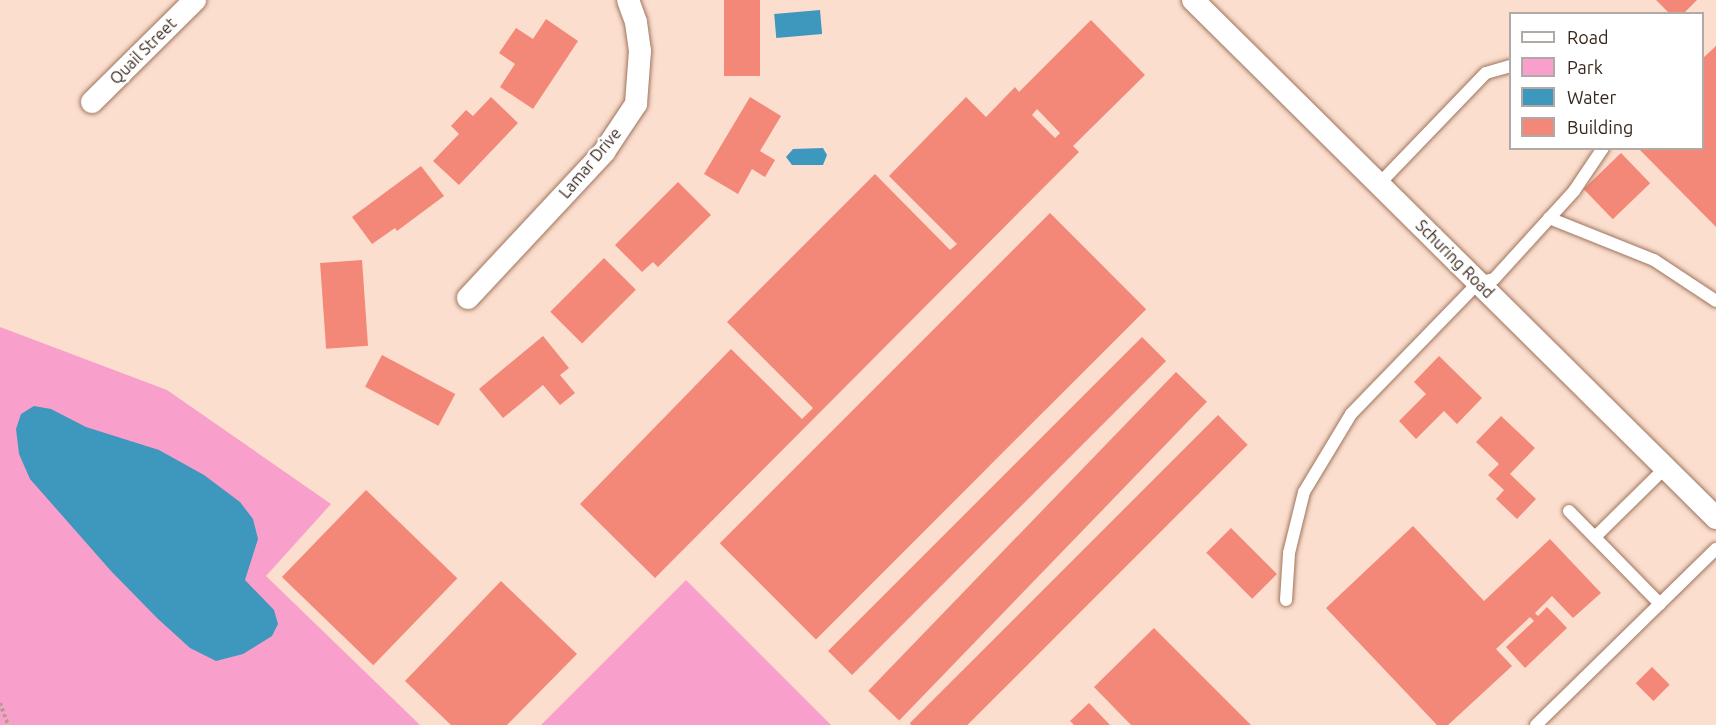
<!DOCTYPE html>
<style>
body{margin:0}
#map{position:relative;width:1716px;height:725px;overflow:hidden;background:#fbdece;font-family:Ubuntu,sans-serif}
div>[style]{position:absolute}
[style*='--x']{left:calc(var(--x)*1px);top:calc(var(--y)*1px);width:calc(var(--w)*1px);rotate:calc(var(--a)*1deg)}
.green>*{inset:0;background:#f8a0cb}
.water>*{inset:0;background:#3e97bc;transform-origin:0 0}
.building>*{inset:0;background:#f38778;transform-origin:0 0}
.path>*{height:4px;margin-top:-2px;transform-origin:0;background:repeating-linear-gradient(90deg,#b49b8d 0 3px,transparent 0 6px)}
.roads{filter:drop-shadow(0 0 2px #9f745d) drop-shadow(0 0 2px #9f745d)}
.lane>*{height:12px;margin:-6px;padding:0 6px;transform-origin:6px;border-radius:6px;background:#fff}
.street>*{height:22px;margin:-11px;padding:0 11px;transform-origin:11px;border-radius:11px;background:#fff}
span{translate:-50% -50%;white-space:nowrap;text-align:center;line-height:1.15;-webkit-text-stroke:5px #fff;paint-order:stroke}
.street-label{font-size:16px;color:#39271d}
.legend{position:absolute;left:1509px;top:12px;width:195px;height:138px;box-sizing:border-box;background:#fff;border:2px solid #b0a9a5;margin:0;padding:8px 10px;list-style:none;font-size:18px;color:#39271d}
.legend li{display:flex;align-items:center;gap:12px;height:30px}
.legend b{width:30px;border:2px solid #b0a9a5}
</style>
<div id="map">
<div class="green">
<i style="clip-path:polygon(0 327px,167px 390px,331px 504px,266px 576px,420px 725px,0 725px)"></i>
<i style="clip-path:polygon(686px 580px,831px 725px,541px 725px)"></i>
</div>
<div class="water">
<i style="left:820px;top:10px;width:24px;height:46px;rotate:85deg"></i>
<i style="clip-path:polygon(823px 148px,827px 155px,823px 165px,792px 165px,786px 157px,793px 149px)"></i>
<i style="clip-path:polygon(34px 406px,51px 409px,86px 427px,159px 450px,204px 475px,240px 502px,253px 519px,258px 539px,245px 580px,274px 610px,278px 624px,272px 636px,243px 654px,216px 661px,190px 648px,157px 618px,111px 571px,30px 479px,19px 454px,16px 429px,21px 414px)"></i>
</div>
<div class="building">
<i style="left:724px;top:0;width:36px;height:76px"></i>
<i style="clip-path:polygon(1656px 0,1697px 0,1683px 14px,1670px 14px)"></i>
<i style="clip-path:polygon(546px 19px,578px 41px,533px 109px,500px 87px,515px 64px,499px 53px,516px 28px,533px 39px)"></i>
<i style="clip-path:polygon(evenodd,1091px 20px,1145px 75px,1073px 146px,1079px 152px,655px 578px,580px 504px,731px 349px,802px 419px,813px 408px,727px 322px,875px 174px,950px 250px,957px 244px,889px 176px,966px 97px,986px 117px,1015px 87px,1019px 92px,1091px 20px,1037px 109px,1060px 133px,1055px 138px,1032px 115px,1037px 109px)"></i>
<i style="clip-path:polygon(1716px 46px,1716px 227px,1638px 148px,1702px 148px,1702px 59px)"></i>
<i style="clip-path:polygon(491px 97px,518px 123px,459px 185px,433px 161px,459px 134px,451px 126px,466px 110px,473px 116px)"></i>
<i style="clip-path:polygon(750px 97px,781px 116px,760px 151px,775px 160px,765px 177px,752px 169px,738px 194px,704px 174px)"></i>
<i style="left:1621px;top:153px;width:42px;height:52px;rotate:46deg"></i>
<i style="clip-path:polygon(421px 166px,444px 196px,397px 231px,395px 228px,372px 244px,352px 217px)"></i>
<i style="clip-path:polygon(678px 182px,711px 215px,658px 267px,653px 262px,642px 272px,615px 245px)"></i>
<i style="left:1050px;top:213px;width:136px;height:467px;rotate:45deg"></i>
<i style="left:604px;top:258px;width:45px;height:76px;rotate:45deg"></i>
<i style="left:362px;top:260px;width:86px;height:42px;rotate:86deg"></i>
<i style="clip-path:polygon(543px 336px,569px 368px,560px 375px,575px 393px,560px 405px,543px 385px,503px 418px,479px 389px)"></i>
<i style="left:1142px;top:337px;width:34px;height:444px;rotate:45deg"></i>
<i style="left:382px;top:355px;width:83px;height:36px;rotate:28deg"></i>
<i style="clip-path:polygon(1439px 356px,1482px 398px,1457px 424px,1444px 411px,1416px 439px,1399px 421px,1426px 394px,1414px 382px)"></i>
<i style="left:1176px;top:372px;width:43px;height:443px;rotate:44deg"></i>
<i style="left:1218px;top:415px;width:42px;height:436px;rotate:45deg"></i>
<i style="clip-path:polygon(1501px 416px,1535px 448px,1510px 474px,1536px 499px,1517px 519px,1496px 499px,1504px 490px,1488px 475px,1499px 464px,1476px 442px)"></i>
<i style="left:366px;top:490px;width:127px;height:121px;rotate:44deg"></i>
<i style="clip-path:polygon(1413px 526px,1484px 601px,1550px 539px,1601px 593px,1573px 618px,1552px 596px,1535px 613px,1538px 616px,1547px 607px,1567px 628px,1525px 668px,1506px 647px,1534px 621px,1530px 617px,1496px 649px,1512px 666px,1448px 725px,1437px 725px,1326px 608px)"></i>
<i style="left:1231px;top:528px;width:65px;height:35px;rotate:45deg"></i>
<i style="clip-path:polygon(501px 581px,577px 654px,507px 725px,451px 725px,405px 681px)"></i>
<i style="clip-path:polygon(1154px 628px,1251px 725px,1131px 725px,1094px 687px)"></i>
<i style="left:1652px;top:667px;width:25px;height:23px;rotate:45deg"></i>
<i style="clip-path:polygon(1089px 703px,1110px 725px,1074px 725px,1070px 721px)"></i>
</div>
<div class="path">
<i style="--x:0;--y:703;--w:23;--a:70"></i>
</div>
<div class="roads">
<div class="lane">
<i style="--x:1379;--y:184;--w:154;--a:-46.1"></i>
<i style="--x:1486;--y:73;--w:25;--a:-16"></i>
<i style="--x:1549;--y:218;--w:113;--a:21.8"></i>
<i style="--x:1654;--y:260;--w:74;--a:33.5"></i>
<i style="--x:1569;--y:511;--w:130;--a:45.6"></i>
<i style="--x:1595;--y:537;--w:98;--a:-44.6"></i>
<i style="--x:1286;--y:600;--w:47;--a:-86.3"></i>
<i style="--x:1289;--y:553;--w:63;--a:-76.2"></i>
<i style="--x:1304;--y:492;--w:91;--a:-58.9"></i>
<i style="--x:1351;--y:414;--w:182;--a:-45.9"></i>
<i style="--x:1478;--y:283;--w:16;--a:-14"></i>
<i style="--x:1494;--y:279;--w:119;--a:-47.7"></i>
<i style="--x:1574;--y:191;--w:52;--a:-56"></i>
<i style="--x:1536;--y:725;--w:252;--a:-44.4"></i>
</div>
<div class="street">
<i style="--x:1193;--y:0;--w:736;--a:44.72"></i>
<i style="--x:92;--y:102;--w:145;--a:-44.7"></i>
<i style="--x:468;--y:298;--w:200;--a:-47"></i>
<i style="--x:604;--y:152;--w:58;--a:-56.3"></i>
<i style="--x:636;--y:104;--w:53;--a:-85.7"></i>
<i style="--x:640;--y:51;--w:29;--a:-98"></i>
<i style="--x:636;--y:22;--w:23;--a:-110"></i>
</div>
</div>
<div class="street-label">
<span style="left:143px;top:51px;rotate:-45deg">Quail Street</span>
<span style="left:590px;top:163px;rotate:-50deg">Lamar Drive</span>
<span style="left:1455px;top:259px;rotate:45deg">Schuring Road</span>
</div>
<ul class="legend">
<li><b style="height:8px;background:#fff"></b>Road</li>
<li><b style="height:16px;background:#f8a0cb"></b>Park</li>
<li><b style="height:16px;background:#3e97bc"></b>Water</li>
<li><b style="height:16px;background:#f38778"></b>Building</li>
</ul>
</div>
